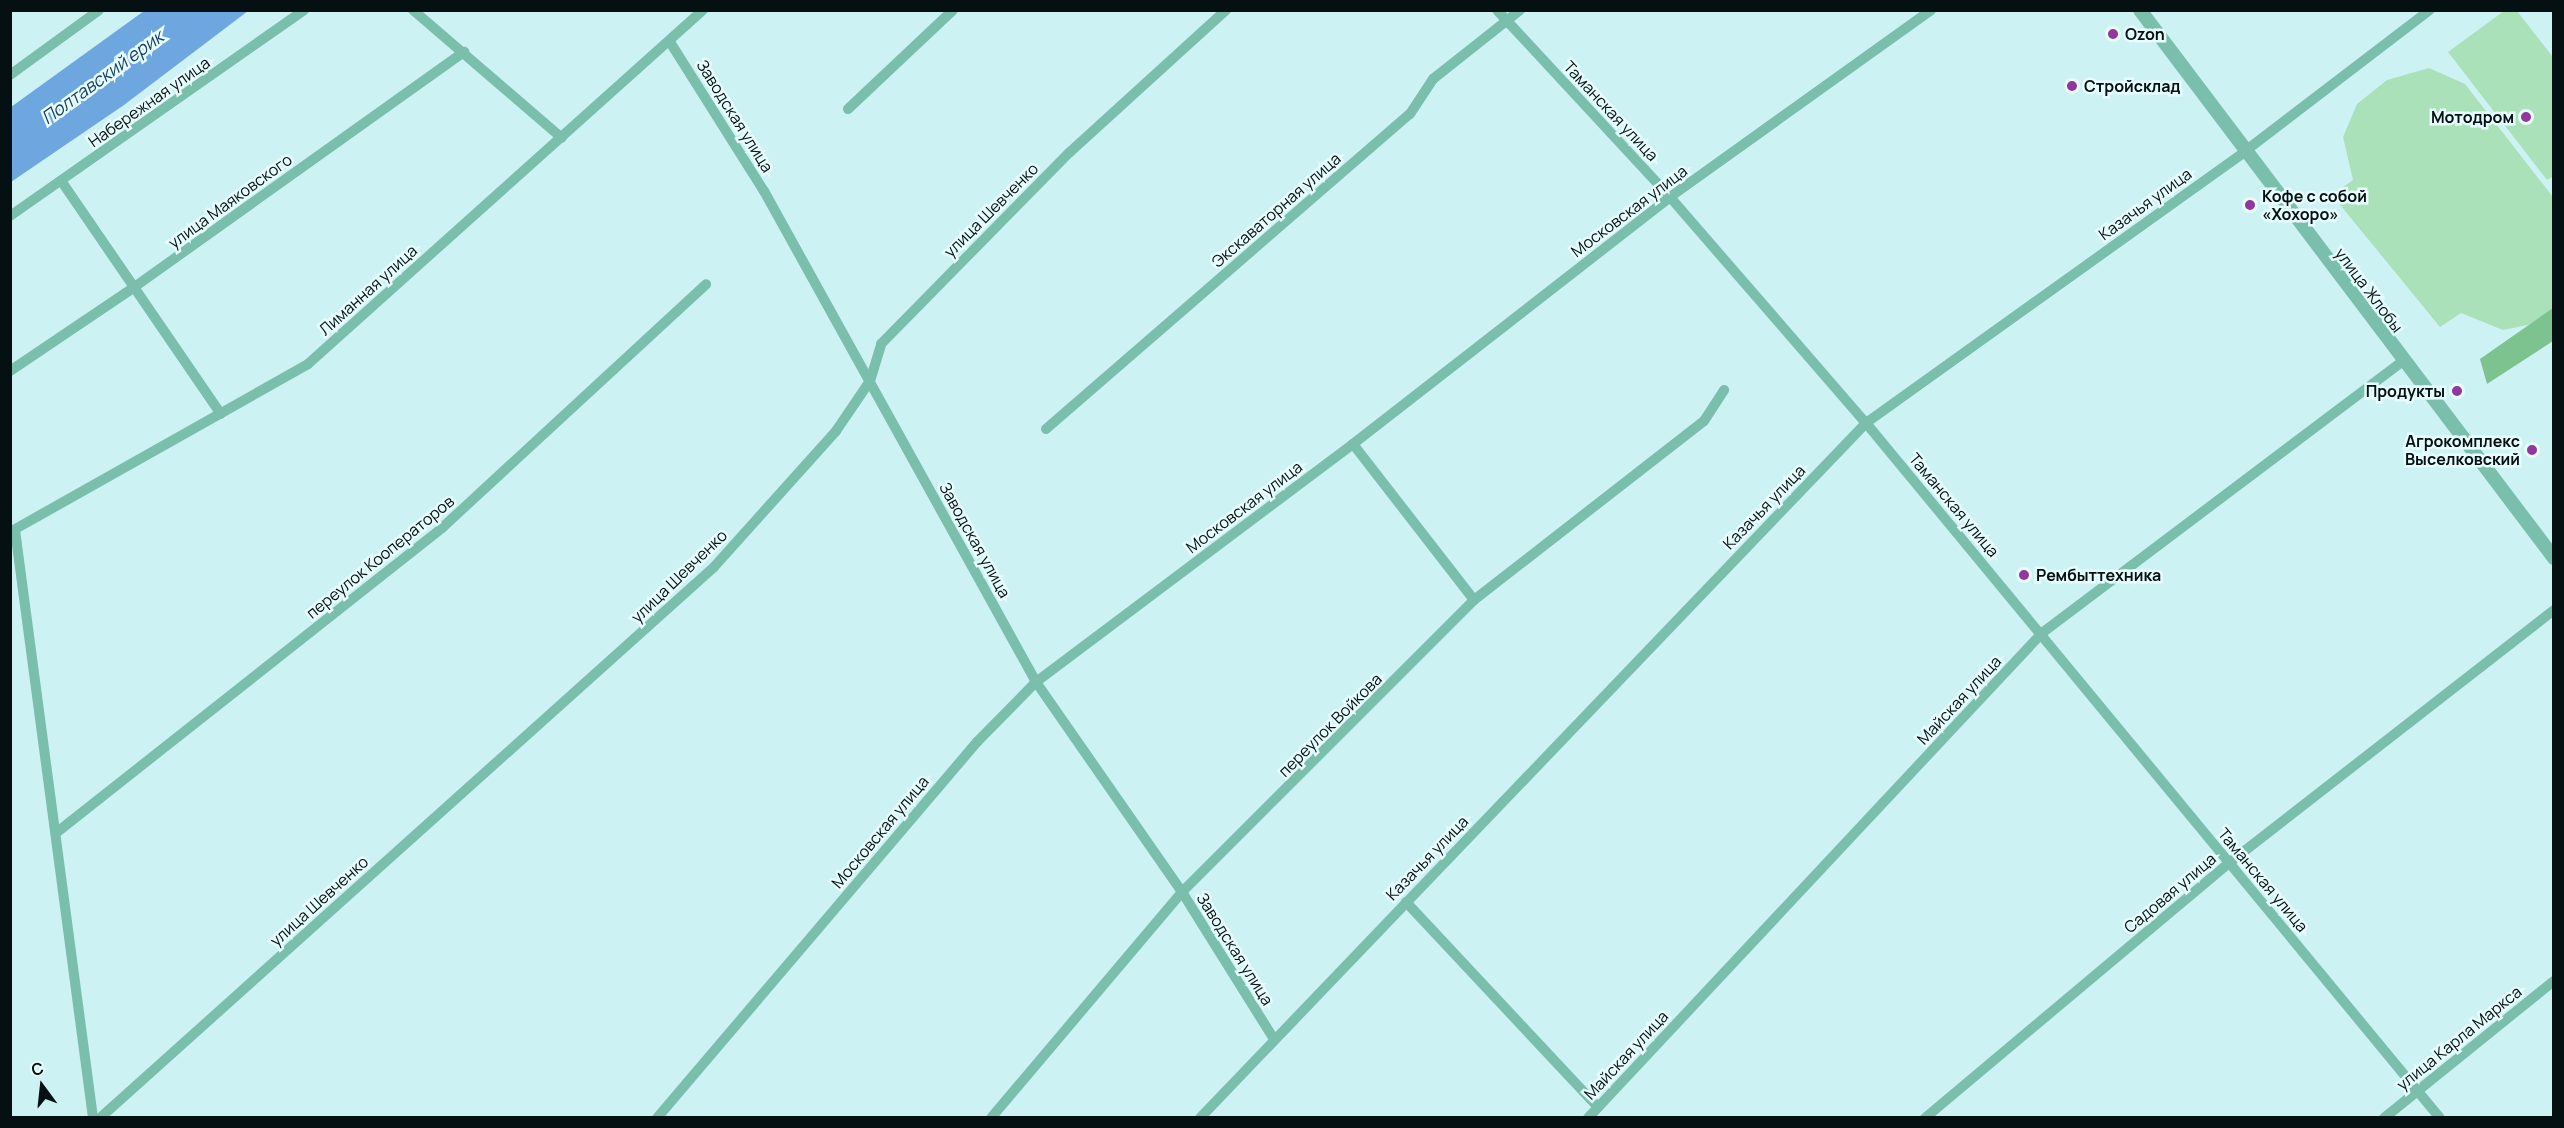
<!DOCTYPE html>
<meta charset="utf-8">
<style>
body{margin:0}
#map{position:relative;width:2564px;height:1128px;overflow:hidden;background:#cdf2f4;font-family:Manrope,sans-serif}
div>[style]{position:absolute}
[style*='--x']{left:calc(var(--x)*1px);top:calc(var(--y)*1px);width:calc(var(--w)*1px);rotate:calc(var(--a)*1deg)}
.green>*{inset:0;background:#abe1b8}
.forest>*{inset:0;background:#7dc38f}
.water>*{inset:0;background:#6ea6df}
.minor>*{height:10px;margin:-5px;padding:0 5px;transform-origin:5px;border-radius:5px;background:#7abeac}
.tertiary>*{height:14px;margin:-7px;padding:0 7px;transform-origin:7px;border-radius:7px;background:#7abeac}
.dots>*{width:16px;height:16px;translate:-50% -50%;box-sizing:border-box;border:3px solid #e6fcfd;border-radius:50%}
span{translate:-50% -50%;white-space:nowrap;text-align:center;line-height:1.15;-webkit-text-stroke:5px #e6fcfd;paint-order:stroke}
.poi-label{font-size:16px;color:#041011;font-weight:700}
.left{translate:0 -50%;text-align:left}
.right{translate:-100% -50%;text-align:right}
.street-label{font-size:16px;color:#041011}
.water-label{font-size:18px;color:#163f64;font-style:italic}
.frame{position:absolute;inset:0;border:12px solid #041011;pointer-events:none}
.north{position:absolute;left:12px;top:1056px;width:60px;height:60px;-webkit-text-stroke:4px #e6fcfd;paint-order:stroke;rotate:345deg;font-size:16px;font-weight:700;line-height:24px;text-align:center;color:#041011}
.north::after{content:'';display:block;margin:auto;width:21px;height:27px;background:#041011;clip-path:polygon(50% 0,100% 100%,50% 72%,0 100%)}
</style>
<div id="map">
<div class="green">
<i style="clip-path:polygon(2504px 11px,2517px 11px,2553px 57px,2554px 176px,2547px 180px,2448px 52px)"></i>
<i style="clip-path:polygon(2429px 68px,2465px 84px,2553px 197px,2553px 312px,2537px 323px,2503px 330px,2461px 313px,2440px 327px,2332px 195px,2353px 180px,2343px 137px,2357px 104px,2387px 80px)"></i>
</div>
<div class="forest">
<i style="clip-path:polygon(2553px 308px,2553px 341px,2487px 384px,2480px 359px)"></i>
</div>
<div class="water">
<i style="clip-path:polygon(144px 11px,248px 11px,124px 105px,11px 182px,11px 107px)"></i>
</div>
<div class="minor">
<i style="--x:413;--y:10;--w:196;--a:40.7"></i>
<i style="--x:1497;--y:10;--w:255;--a:47.2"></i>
<i style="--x:1670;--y:197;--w:299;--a:49.1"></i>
<i style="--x:1866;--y:423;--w:901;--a:50.45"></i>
<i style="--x:670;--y:42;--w:176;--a:57.8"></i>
<i style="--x:764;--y:191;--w:561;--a:61.01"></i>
<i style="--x:1036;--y:682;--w:256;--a:55.2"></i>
<i style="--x:1182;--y:892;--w:173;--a:58"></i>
<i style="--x:10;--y:75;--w:110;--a:-36.1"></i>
<i style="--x:848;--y:109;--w:144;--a:-43.3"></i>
<i style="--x:62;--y:182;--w:281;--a:55.6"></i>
<i style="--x:10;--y:216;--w:359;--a:-35"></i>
<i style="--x:10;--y:371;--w:148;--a:-34"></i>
<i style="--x:133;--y:288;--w:407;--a:-35.5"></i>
<i style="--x:1046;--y:429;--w:481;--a:-40.9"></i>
<i style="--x:1410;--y:114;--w:42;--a:-56.7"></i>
<i style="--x:1433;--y:79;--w:111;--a:-38.4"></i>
<i style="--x:1353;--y:444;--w:197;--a:52.2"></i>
<i style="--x:15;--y:530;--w:593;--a:82.44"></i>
<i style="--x:10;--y:532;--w:342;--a:-29.4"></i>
<i style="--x:308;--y:364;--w:530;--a:-41.87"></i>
<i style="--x:56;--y:833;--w:493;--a:-38.3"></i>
<i style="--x:443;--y:527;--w:358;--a:-42.7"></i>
<i style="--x:1406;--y:902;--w:281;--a:46.9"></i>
<i style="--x:100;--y:1118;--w:825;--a:-41.9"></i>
<i style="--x:714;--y:567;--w:183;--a:-48.1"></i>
<i style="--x:836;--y:431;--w:60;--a:-55.8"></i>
<i style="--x:870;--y:381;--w:39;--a:-73"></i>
<i style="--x:881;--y:344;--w:269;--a:-45.5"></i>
<i style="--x:1070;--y:152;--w:211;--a:-42.3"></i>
<i style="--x:657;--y:1118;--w:494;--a:-49.6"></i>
<i style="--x:977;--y:742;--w:84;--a:-45.5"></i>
<i style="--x:1036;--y:682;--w:396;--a:-36.9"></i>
<i style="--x:1353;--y:444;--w:402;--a:-37.9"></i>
<i style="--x:1670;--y:197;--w:321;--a:-35.6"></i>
<i style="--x:991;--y:1118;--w:296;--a:-49.8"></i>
<i style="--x:1182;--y:892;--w:413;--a:-45"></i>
<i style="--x:1474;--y:600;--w:291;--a:-37.9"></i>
<i style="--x:1704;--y:421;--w:37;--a:-57"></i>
<i style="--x:1200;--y:1118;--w:963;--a:-46.22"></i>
<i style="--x:1866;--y:423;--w:465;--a:-35.6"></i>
<i style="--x:2244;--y:152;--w:234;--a:-37.4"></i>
<i style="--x:1588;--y:1118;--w:664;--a:-46.89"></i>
<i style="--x:2042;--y:633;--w:452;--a:-37"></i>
<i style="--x:1925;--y:1118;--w:397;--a:-40"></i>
<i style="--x:2229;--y:863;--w:412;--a:-37.9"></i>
<i style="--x:2384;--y:1118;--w:218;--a:-38.9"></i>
</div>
<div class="tertiary">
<i style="--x:2140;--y:10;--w:687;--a:52.93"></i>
</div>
<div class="dots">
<i style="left:2113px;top:34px;background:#9336a0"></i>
<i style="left:2072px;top:86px;background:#9336a0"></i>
<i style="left:2526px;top:117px;background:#9336a0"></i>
<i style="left:2250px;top:205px;background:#9336a0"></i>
<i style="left:2457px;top:391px;background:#9336a0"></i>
<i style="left:2532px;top:450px;background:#9336a0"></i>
<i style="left:2024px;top:575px;background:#9336a0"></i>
</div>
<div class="poi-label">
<span class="left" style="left:2125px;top:34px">Ozon</span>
<span class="left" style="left:2084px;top:86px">Стройсклад</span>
<span class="right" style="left:2514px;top:117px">Мотодром</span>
<span class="left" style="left:2262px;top:205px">Кофе с собой<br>«Хохоро»</span>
<span class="right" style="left:2445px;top:391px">Продукты</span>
<span class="right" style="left:2520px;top:450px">Агрокомплекс<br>Выселковский</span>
<span class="left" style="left:2036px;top:575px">Рембыттехника</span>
</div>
<div class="street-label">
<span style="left:149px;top:102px;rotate:-35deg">Набережная улица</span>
<span style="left:1611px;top:111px;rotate:47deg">Таманская улица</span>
<span style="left:735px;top:116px;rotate:58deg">Заводская улица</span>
<span style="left:230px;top:201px;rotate:-36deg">улица Маяковского</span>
<span style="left:2145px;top:204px;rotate:-36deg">Казачья улица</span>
<span style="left:991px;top:210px;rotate:-45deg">улица Шевченко</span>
<span style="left:1276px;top:210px;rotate:-41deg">Экскаваторная улица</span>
<span style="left:1629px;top:211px;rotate:-37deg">Московская улица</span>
<span style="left:368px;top:290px;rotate:-42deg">Лиманная улица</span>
<span style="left:2369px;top:290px;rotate:53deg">улица Жлобы</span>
<span style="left:1954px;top:505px;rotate:50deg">Таманская улица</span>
<span style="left:1244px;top:507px;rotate:-37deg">Московская улица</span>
<span style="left:1764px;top:507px;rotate:-46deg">Казачья улица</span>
<span style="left:975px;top:540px;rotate:61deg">Заводская улица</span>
<span style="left:380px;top:557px;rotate:-39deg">переулок Кооператоров</span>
<span style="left:679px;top:576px;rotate:-44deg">улица Шевченко</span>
<span style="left:1959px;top:700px;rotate:-47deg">Майская улица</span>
<span style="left:1330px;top:725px;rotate:-45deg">переулок Войкова</span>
<span style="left:880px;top:832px;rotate:-50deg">Московская улица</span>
<span style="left:1427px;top:858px;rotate:-46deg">Казачья улица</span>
<span style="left:2263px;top:880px;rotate:50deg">Таманская улица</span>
<span style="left:2170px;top:893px;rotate:-40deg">Садовая улица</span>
<span style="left:319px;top:901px;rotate:-42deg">улица Шевченко</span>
<span style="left:1235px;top:949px;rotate:58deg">Заводская улица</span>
<span style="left:2459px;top:1038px;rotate:-39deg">улица Карла Маркса</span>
<span style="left:1626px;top:1055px;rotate:-47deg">Майская улица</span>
</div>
<div class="water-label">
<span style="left:102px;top:77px;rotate:-36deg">Полтавский ерик</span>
</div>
<div class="frame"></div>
<div class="north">С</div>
</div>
